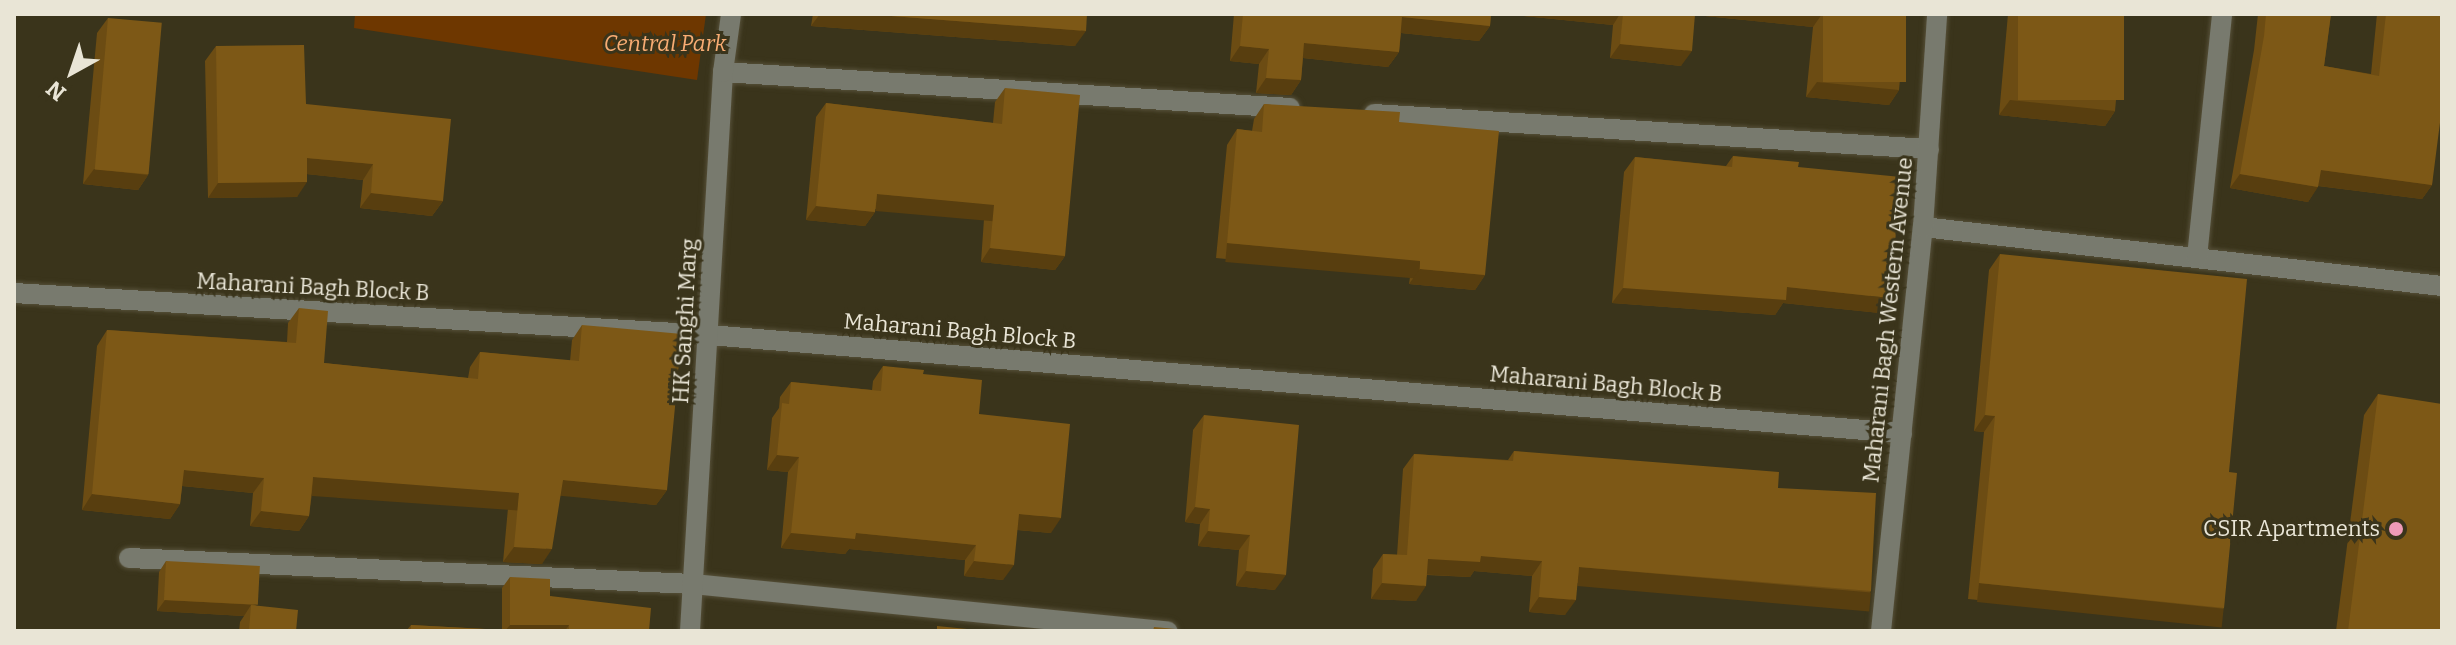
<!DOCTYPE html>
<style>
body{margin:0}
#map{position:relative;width:2456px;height:645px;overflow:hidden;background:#3a341b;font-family:Bitter,serif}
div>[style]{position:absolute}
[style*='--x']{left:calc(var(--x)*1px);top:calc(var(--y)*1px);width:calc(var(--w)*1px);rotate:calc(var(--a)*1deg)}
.green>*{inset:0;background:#6e3700}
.roads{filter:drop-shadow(0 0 2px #565039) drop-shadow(0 0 2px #565039)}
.minor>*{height:20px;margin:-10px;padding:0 10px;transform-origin:10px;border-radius:10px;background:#787a6e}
.wall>*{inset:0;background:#6c4c13}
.shaded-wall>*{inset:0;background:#583e0f;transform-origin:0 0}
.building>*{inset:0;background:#7d5816;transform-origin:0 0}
.dots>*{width:22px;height:22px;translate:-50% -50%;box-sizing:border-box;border:4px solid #3a341b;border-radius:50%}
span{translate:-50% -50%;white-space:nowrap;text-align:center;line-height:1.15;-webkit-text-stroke:6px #3a341b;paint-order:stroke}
.park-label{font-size:22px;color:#f8ac73;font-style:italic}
.street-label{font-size:22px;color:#e9e5d6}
.poi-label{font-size:22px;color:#e9e5d6}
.right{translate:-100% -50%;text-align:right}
.frame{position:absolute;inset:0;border:16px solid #e9e5d6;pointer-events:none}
.north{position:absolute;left:32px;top:32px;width:80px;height:80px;-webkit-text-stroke:6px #3a341b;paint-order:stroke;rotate:220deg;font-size:22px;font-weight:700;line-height:32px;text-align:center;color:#e9e5d6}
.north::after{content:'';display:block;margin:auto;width:28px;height:36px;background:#e9e5d6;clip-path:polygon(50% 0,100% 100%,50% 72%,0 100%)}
</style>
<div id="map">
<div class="green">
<i style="clip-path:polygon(355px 14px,706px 14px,697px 80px,354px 28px)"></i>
</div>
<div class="roads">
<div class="minor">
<i style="--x:723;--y:72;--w:568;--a:3.63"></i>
<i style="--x:1374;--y:114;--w:556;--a:3.61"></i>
<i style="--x:1923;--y:227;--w:522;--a:6.49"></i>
<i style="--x:2197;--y:257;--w:244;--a:-84.1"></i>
<i style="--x:14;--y:293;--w:696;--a:3.46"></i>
<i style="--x:709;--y:335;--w:1197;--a:4.7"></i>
<i style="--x:129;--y:558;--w:565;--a:2.64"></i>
<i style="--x:693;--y:584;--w:477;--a:5.7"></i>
<i style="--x:690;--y:631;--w:560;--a:-86.62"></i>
<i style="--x:723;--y:72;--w:59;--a:-82.1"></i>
<i style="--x:1881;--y:631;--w:406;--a:-84.1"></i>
<i style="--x:1923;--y:227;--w:213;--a:-86.2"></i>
</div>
</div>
<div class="wall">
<i style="clip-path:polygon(813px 14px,1087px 14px,1075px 46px,811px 26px)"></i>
<i style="clip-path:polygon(1234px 14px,1491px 14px,1490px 26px,1479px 41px,1401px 33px,1399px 52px,1388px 67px,1303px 58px,1301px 80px,1291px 95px,1256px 93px,1259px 64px,1230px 61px)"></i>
<i style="clip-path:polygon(1504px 14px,1906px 14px,1899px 90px,1889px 105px,1806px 97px,1813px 27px,1695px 15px,1681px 66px,1610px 58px,1613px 25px)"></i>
<i style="clip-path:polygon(2008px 14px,2124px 14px,2115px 111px,2105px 126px,1999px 115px)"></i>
<i style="clip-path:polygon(2258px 14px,2331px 14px,2324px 66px,2371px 74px,2377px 14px,2442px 14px,2432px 185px,2422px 199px,2318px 186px,2308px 202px,2230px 188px,2254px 50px)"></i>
<i style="clip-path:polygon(108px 18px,148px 175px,138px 190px,83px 184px,97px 33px)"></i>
<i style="clip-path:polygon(216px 46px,306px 104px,443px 201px,432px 216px,360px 208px,363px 180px,307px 174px,297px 197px,208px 198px,205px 61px)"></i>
<i style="clip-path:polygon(1005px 88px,1065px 256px,1055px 270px,981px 262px,984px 219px,875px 209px,875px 212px,865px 226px,806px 220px,816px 117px,826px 103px,993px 123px,995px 102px)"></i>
<i style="clip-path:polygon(1264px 104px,1399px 122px,1485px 275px,1475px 290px,1409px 284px,1410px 277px,1216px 258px,1227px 145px,1237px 129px,1252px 131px,1254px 119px)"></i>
<i style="clip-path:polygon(1733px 156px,1798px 167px,1880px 313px,1783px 303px,1775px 315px,1612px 303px,1624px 172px,1635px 157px,1726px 166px)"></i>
<i style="clip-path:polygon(2000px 254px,2229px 472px,2224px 608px,2213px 624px,1968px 599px,1984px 432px,1974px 431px,1989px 270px)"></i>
<i style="clip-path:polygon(299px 308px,324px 363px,468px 378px,470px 367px,480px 352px,570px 361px,572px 340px,582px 325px,667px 490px,656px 505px,560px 495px,542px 564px,503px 562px,508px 508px,312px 493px,309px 516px,299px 531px,250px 526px,253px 493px,182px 486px,180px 504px,170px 519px,82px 510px,97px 346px,107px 330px,287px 342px,288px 323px)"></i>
<i style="clip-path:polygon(883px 366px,923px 374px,979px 414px,1051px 533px,1017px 530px,1003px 580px,964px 576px,965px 560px,849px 549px,845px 554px,781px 548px,788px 472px,767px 470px,772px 418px,779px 408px,780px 397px,791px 382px,872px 390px,873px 381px)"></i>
<i style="clip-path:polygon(2378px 394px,2442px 631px,2336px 631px,2364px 415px)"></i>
<i style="clip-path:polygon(1204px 415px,1275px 590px,1236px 586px,1239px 550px,1198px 546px,1200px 524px,1185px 522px,1193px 430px)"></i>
<i style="clip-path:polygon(1514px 451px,1778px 488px,1871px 591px,1861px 607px,1577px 583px,1565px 615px,1529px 612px,1532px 576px,1474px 571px,1470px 577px,1427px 575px,1416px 601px,1371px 599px,1373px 569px,1383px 554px,1397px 555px,1403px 469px,1414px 454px,1508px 460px)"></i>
<i style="clip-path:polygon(166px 561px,257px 606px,296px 631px,239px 631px,240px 622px,244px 616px,157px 611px,159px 572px)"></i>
<i style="clip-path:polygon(510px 577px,550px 596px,649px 631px,406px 631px,411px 625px,502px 630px,502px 588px)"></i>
</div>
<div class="shaded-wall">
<i style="clip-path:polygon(820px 14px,865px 14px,1086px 31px,1075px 46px,811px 26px)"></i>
<i style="clip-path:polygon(1504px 14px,1620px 14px,1613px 25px)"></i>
<i style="clip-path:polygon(1686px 14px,1822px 14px,1813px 27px)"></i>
<i style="clip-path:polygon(1402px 17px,1490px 26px,1479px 41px,1392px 32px)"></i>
<i style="clip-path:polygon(1304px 43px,1399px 52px,1388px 67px,1294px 57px)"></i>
<i style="clip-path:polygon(1620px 44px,1692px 51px,1681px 66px,1610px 58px)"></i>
<i style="clip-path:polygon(1240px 46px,1269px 49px,1259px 64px,1230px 61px)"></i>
<i style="clip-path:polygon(1266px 78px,1301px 80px,1291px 95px,1256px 93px)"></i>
<i style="clip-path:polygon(1817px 82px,1899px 90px,1889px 105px,1806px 97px)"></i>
<i style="clip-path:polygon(2010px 100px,2115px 111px,2105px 126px,1999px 115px)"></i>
<i style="clip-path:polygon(307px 158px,373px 164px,363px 180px,296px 173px)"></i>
<i style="clip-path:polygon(94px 169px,148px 175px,138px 190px,83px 184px)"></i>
<i style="clip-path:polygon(2321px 170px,2432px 185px,2422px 199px,2311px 185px)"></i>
<i style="clip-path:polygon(2240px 174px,2318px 187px,2308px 202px,2230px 188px)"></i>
<i style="clip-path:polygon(307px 182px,297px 197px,208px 198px,218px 183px)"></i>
<i style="clip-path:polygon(371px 193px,443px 201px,432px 216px,360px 208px)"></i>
<i style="left:877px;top:194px;width:118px;height:17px;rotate:5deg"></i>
<i style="clip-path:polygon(816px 206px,875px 212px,865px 226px,806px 220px)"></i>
<i style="left:1227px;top:243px;width:194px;height:19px;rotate:5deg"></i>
<i style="clip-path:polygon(990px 248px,1065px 256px,1055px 270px,981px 262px)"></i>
<i style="clip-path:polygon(1420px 269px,1485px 275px,1475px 290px,1409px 284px)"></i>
<i style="clip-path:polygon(1787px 287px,1890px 298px,1880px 313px,1783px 303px,1775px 315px,1612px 303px,1623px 288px)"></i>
<i style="clip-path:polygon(1985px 415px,1995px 416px,1984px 432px,1974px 431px)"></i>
<i style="clip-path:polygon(777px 455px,799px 457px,788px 472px,767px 470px)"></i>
<i style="clip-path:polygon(184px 470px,264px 478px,253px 493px,173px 485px)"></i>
<i style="left:313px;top:477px;width:207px;height:19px;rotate:4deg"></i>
<i style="clip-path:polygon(563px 480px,667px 490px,656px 505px,552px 495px)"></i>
<i style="clip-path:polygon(92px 494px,180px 504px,170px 519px,82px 510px)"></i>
<i style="clip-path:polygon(1195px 507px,1210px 509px,1200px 524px,1185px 522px)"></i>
<i style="clip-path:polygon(261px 511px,309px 516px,299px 531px,250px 526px)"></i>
<i style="clip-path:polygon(1019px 514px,1061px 518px,1051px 533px,1008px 529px)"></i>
<i style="clip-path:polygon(1208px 531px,1250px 535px,1239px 550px,1198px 546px)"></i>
<i style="clip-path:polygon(791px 533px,856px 533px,976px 545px,965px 560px,849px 549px,845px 554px,781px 548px)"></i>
<i style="clip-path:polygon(514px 547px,552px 549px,542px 564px,503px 562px)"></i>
<i style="clip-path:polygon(1481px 556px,1542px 561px,1532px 576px,1474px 571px,1470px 577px,1418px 574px,1428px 559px)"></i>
<i style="clip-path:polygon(974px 561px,1014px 565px,1003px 580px,964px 576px)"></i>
<i style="left:1579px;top:567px;width:293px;height:19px;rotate:5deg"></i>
<i style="clip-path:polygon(1246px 571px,1286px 575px,1275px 590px,1236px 586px)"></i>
<i style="clip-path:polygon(1382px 583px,1426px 586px,1416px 601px,1371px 599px)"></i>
<i style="left:1979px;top:583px;width:246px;height:19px;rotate:6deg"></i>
<i style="clip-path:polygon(1539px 597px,1576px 600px,1565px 615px,1529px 612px)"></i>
<i style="clip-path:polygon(165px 600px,258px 605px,251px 605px,244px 616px,157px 611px)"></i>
<i style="clip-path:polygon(510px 625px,569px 625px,565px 631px,505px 631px)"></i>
</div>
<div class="building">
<i style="clip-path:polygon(865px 14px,1087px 14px,1086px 31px)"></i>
<i style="clip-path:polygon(1243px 14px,1491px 14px,1490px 26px,1402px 17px,1399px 52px,1304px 43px,1301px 80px,1266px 78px,1269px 49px,1240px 46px)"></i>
<i style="clip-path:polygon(1623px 14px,1695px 14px,1692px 51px,1620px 44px)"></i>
<i style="left:1823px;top:14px;width:83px;height:68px"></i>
<i style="left:2018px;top:14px;width:106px;height:86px"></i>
<i style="clip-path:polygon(2266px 14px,2331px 14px,2324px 66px,2379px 76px,2386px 14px,2442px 14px,2442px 107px,2432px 185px,2321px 170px,2318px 187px,2240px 174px,2264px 36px)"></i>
<i style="left:108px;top:18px;width:54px;height:152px;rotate:5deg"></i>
<i style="clip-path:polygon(304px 45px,306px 104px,451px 119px,443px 201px,371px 193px,373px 164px,307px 158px,307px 182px,218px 183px,216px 46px)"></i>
<i style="clip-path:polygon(1005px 88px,1080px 95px,1065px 256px,990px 248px,994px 205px,877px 194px,875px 212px,816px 206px,826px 103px,1002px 124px)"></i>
<i style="clip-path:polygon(1264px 104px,1400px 112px,1399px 122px,1499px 131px,1485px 275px,1420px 269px,1420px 261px,1227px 243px,1237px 129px,1262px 132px)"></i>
<i style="clip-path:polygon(1733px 156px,1799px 162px,1798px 167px,1901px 177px,1890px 298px,1787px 287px,1786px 300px,1623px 288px,1635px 157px,1732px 167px)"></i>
<i style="clip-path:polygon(2000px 254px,2247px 279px,2229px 472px,2237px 473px,2224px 608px,1979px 583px,1995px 416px,1985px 415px)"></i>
<i style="clip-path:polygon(299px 308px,328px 311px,324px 363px,478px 379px,480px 352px,579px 361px,582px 325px,682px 334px,667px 490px,563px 480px,552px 549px,514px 547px,519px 493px,313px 477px,309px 516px,261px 511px,264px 478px,184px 470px,180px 504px,92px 494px,107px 330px,296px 343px)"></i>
<i style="clip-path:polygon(883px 366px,924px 370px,923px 374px,982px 380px,979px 414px,1070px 424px,1061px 518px,1019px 514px,1014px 565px,974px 561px,976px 545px,856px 533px,855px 539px,791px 533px,799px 457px,777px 455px,782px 403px,789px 404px,791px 382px,881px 391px)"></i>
<i style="clip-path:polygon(2378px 394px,2442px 404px,2442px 631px,2348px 631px)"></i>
<i style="clip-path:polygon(1204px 415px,1299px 425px,1286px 575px,1246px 571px,1250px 535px,1208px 531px,1210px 509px,1195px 507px)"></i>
<i style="clip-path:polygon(1514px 451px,1779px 472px,1778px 488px,1876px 493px,1871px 591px,1579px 567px,1576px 600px,1539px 597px,1542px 561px,1481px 556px,1480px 562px,1428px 559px,1426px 586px,1382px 583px,1383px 554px,1407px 555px,1414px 454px,1513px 461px)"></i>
<i style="left:166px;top:561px;width:94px;height:39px;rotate:3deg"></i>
<i style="clip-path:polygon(510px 577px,550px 579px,550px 596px,651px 608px,649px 631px,569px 631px,569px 625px,510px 625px)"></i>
<i style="clip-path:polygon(251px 605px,298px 610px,296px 631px,249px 631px)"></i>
<i style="clip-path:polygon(411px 625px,505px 630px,505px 631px,411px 631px)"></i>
<i style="clip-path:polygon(937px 626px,987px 631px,937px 631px)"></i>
<i style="clip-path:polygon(1154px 627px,1197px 631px,1153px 631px)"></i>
</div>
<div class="dots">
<i style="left:2396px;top:529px;background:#ef9ab7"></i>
</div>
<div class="park-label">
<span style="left:665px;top:44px">Central Park</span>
</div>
<div class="street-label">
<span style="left:313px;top:287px;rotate:3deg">Maharani Bagh Block B</span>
<span style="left:1888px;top:320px;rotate:-84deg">Maharani Bagh Western Avenue</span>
<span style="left:685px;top:321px;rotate:-87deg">HK Sanghi Marg</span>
<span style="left:960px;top:331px;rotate:5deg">Maharani Bagh Block B</span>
<span style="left:1606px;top:384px;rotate:5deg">Maharani Bagh Block B</span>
</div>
<div class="poi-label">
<span class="right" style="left:2380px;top:529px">CSIR Apartments</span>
</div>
<div class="frame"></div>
<div class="north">N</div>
</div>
